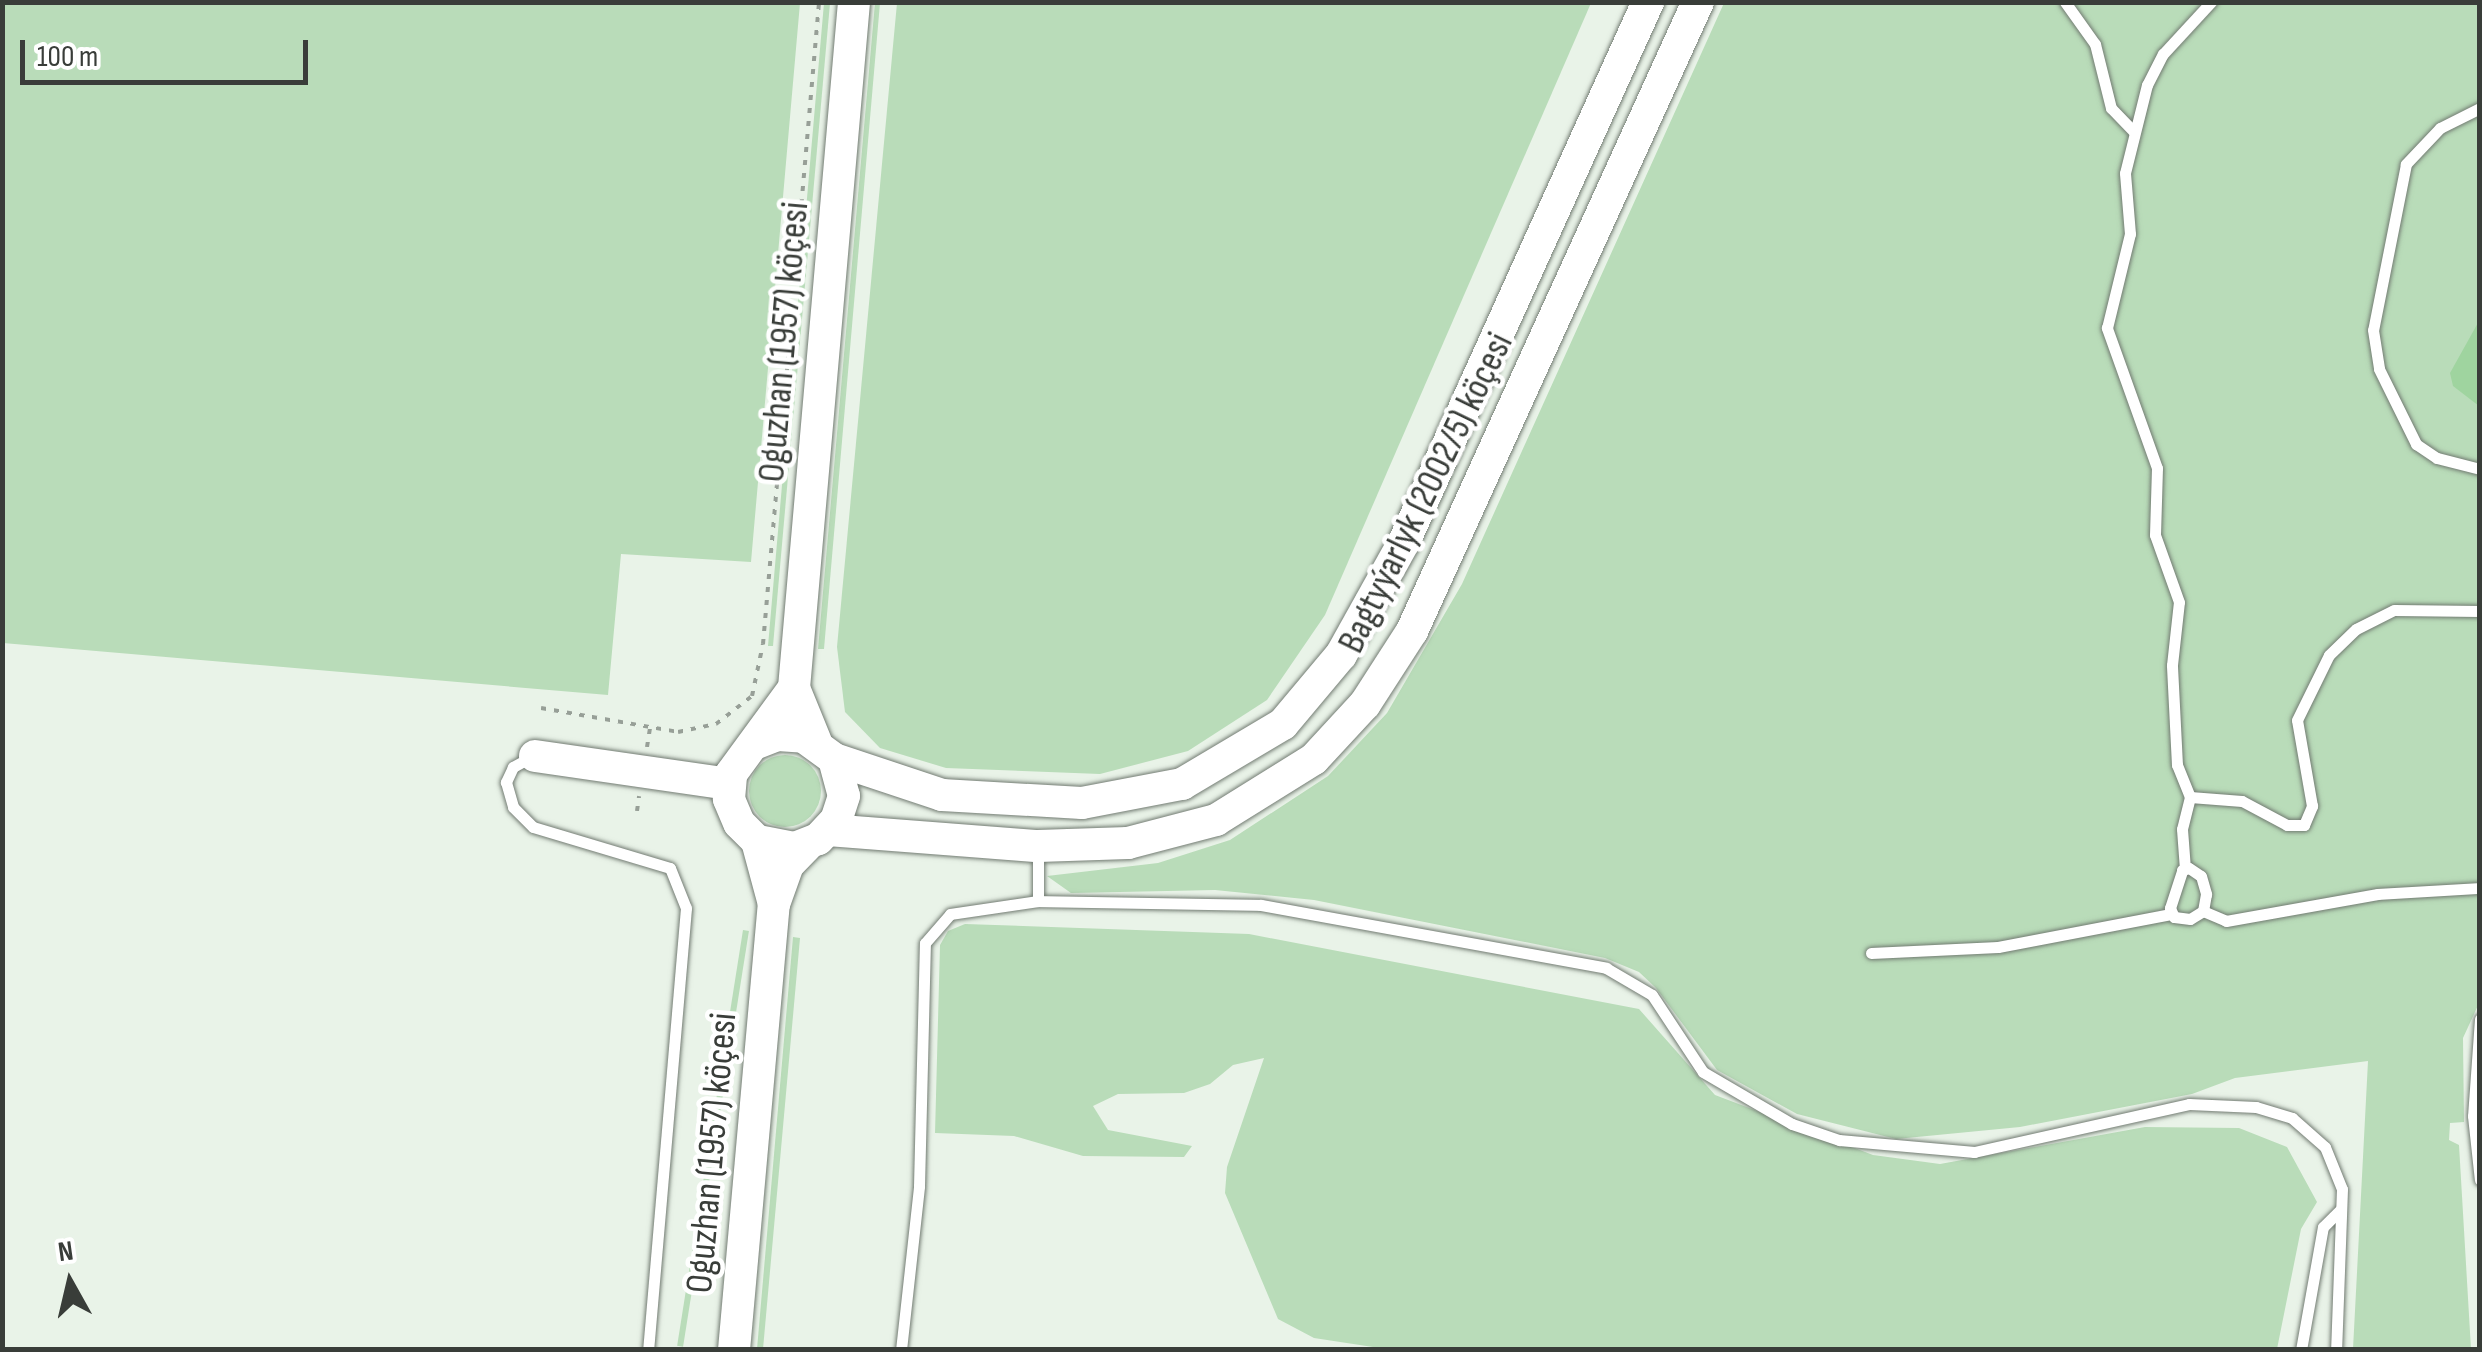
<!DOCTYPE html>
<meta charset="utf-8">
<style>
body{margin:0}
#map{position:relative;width:2482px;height:1352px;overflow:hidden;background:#e9f3e8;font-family:"Sofia Sans Condensed",sans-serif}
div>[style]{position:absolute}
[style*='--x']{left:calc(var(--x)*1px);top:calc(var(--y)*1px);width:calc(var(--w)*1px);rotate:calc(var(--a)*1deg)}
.green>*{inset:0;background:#b9dcb9;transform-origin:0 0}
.round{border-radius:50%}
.water>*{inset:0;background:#9fd49f}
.path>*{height:4px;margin-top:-2px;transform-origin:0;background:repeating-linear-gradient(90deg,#979f97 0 5px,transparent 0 13px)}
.roads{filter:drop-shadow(0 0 2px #727b72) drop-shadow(0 0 2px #727b72)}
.lane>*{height:11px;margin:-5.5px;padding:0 5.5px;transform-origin:5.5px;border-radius:5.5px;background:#fff}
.secondary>*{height:32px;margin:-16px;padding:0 16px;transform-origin:16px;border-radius:16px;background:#fff}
span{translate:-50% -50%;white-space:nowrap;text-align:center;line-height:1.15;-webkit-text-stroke:9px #fff;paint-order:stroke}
.street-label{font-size:38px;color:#393d39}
.frame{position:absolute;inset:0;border:5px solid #393d39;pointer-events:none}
.north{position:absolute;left:20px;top:1232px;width:100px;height:100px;-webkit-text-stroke:8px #fff;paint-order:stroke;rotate:352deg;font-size:28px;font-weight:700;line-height:40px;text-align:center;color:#393d39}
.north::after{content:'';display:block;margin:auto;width:35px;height:45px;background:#393d39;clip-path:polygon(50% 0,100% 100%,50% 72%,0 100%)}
.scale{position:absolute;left:20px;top:40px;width:288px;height:45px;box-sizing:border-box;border:5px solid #393d39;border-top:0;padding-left:12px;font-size:30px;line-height:35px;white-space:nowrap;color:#393d39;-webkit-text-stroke:8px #fff;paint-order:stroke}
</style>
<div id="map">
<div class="green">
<i style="clip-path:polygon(2px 3px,800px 3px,751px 562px,621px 554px,608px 695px,3px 643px)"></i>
<i style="clip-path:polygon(824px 3px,830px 3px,773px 646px,768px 646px)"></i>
<i style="clip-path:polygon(875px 3px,880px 3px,824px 649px,818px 649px)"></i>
<i style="clip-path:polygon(897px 3px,1591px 3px,1325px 615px,1267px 700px,1188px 751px,1100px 774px,946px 768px,880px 748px,845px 712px,837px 647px)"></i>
<i style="clip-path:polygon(1724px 3px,2479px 3px,2480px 1001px,2463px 1038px,2464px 1122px,2450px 1123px,2449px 1140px,2459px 1145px,2471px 1349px,2353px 1349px,2368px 1061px,2235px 1078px,2192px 1094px,2020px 1127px,1896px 1139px,1797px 1114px,1717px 1070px,1656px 988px,1639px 972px,1605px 958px,1314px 900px,1215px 890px,1071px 893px,1047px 876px,1158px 863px,1230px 840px,1328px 776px,1387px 713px,1462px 584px)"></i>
<i class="round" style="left:749px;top:755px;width:72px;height:72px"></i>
<i style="clip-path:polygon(965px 924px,1249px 934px,1639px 1009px,1715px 1095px,1873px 1155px,1940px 1164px,2145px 1127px,2239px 1128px,2287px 1147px,2317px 1202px,2301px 1229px,2277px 1349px,1386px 1349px,1314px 1338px,1278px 1319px,1225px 1193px,1227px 1167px,1264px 1058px,1233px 1065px,1210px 1084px,1184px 1093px,1118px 1094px,1093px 1106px,1108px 1130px,1192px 1146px,1184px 1157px,1083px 1156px,1014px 1136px,935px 1133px,940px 945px,948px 931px)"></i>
<i style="left:743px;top:930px;width:6px;height:421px;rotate:9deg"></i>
<i style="clip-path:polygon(793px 937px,800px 938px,763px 1349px,757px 1349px)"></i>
</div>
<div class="water">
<i style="clip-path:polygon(2479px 321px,2479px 406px,2453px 386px,2450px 373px)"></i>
</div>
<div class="path">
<i style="--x:541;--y:708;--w:139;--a:9.9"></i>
<i style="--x:678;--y:732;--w:39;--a:-12"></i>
<i style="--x:716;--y:724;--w:46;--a:-37.9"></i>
<i style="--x:752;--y:696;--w:53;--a:-78.1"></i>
<i style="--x:763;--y:644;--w:644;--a:-85.01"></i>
<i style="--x:647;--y:747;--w:19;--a:-81"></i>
<i style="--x:637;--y:811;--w:15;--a:-82"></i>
</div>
<div class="roads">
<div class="lane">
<i style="--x:2065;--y:2;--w:52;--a:54.5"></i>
<i style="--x:2095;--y:44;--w:66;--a:76"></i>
<i style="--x:2111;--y:108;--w:33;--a:46"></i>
<i style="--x:2480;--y:108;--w:45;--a:153.4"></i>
<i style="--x:2440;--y:128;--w:50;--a:133.4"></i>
<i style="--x:2406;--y:164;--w:169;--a:101.2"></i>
<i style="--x:2373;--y:330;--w:39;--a:81"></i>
<i style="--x:2379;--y:369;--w:84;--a:63.7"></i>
<i style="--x:2416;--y:444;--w:25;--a:34"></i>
<i style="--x:2437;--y:458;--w:44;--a:14.3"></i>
<i style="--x:531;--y:757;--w:21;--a:151"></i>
<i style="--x:513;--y:767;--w:17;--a:115"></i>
<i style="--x:506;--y:782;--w:26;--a:74"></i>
<i style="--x:513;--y:807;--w:28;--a:45"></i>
<i style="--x:533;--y:827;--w:143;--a:16.7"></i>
<i style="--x:670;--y:868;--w:43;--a:68.2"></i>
<i style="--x:686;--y:908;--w:444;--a:94.9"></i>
<i style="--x:2190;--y:797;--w:52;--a:4.4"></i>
<i style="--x:2242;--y:801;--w:51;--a:28.1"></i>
<i style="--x:2287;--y:825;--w:17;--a:0"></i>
<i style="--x:2304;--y:825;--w:21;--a:-67"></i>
<i style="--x:2312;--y:806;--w:87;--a:-99.9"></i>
<i style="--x:2297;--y:720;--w:72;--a:-63.8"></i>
<i style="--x:2329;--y:655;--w:37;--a:-44"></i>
<i style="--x:2356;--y:629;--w:42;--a:-26.6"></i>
<i style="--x:2394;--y:610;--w:86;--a:0.7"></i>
<i style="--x:2189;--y:868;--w:14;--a:34"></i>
<i style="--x:2201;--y:876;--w:19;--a:74"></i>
<i style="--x:2206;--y:894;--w:17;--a:100"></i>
<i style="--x:2203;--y:911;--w:15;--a:148"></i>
<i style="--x:2190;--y:919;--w:16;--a:-173"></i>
<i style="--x:2174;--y:917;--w:10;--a:-114"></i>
<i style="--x:2170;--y:908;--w:40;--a:-72"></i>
<i style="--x:2182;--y:870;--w:7;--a:-16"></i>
<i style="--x:2185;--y:869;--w:40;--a:-94.3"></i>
<i style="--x:2182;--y:829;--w:33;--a:-76"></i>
<i style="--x:2190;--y:797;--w:35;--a:-112"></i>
<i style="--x:2177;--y:765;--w:100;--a:-92.9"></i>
<i style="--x:2172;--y:665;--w:63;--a:-83.7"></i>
<i style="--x:2179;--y:602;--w:71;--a:-109.7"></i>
<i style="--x:2155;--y:535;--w:67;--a:-88.3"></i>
<i style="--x:2157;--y:468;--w:149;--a:-109.7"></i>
<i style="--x:2107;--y:328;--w:97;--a:-76.3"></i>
<i style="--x:2130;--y:234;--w:61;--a:-94.7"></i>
<i style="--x:2125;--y:173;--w:91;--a:-76"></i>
<i style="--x:2147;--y:85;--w:35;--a:-63"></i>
<i style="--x:2163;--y:54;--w:71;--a:-47.3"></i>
<i style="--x:1038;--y:901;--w:223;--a:1"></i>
<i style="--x:1261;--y:905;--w:351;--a:10.3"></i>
<i style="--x:1606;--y:968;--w:53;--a:30.4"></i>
<i style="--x:1652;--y:995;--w:92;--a:56.5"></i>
<i style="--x:1703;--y:1072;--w:103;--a:30.3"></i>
<i style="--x:1792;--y:1124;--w:50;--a:18.8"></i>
<i style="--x:1839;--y:1140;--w:136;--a:5.1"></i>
<i style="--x:1974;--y:1152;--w:220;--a:-12.6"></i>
<i style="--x:2189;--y:1104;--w:67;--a:2.6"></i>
<i style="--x:2256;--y:1107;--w:38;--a:17"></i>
<i style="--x:2292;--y:1118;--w:44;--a:41.3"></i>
<i style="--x:2325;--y:1147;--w:45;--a:68"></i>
<i style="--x:2342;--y:1189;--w:161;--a:92.1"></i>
<i style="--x:2203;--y:911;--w:25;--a:23"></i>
<i style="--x:2226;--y:921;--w:154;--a:-10.1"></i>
<i style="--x:2378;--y:894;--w:102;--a:-3.4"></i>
<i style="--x:1871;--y:953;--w:127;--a:-2.7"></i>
<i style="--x:1998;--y:947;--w:176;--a:-10.8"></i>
<i style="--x:2480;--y:1019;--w:97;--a:94.1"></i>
<i style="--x:2473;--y:1116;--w:64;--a:83.8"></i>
<i style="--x:901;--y:1350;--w:165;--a:-83.7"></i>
<i style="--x:919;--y:1186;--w:243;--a:-88.6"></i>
<i style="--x:925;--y:943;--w:38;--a:-49"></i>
<i style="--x:950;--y:914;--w:89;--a:-8.4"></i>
<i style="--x:1038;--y:901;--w:51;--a:-90"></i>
<i style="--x:2301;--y:1350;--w:125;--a:-79.9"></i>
<i style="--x:2323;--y:1227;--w:25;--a:-45"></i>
</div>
<div class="secondary">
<i style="--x:816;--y:742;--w:58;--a:-112.2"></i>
<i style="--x:794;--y:688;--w:689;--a:-85"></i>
<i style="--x:754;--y:744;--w:26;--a:-21"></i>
<i style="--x:778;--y:735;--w:26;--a:4"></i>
<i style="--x:804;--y:737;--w:37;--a:36"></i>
<i style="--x:834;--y:759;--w:38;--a:75"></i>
<i style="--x:844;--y:796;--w:25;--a:108"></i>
<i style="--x:836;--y:820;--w:26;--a:133"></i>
<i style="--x:818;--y:839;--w:26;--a:159"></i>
<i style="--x:794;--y:848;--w:38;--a:-169"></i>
<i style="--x:757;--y:841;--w:25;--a:-135"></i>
<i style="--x:739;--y:823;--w:26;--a:-113"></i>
<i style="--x:729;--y:799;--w:25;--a:-85"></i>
<i style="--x:731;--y:774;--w:107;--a:-53.8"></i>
<i style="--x:535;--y:756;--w:197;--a:8.2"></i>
<i style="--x:834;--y:759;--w:114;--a:18.4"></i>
<i style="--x:942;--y:795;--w:140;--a:3.3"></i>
<i style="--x:1082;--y:803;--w:102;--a:-10.8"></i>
<i style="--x:1182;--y:784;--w:117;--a:-30.7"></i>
<i style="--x:1283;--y:724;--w:90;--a:-50"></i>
<i style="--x:1341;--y:655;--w:129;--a:-60.9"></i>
<i style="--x:1404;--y:542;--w:593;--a:-65.68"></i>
<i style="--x:828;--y:830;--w:211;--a:4.4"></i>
<i style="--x:1038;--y:846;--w:90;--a:-1.9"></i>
<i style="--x:1128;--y:843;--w:91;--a:-14.6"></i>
<i style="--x:1216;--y:820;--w:115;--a:-31.9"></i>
<i style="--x:1314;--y:759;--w:75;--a:-47.2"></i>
<i style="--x:1365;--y:704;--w:87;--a:-57.2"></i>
<i style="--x:1412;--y:631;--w:691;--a:-65.55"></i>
<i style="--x:757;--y:841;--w:65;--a:74.9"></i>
<i style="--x:774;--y:904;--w:41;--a:-70.3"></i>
<i style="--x:788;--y:865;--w:28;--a:-46"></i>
<i style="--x:734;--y:1350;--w:448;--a:-84.9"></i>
</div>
</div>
<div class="street-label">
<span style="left:784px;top:342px;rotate:-85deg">Oguzhan (1957) köçesi</span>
<span style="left:1426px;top:493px;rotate:-64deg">Bagtyýarlyk (2002/5) köçesi</span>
<span style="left:712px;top:1153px;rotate:-85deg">Oguzhan (1957) köçesi</span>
</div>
<div class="frame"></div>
<div class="north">N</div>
<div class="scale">100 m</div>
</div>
